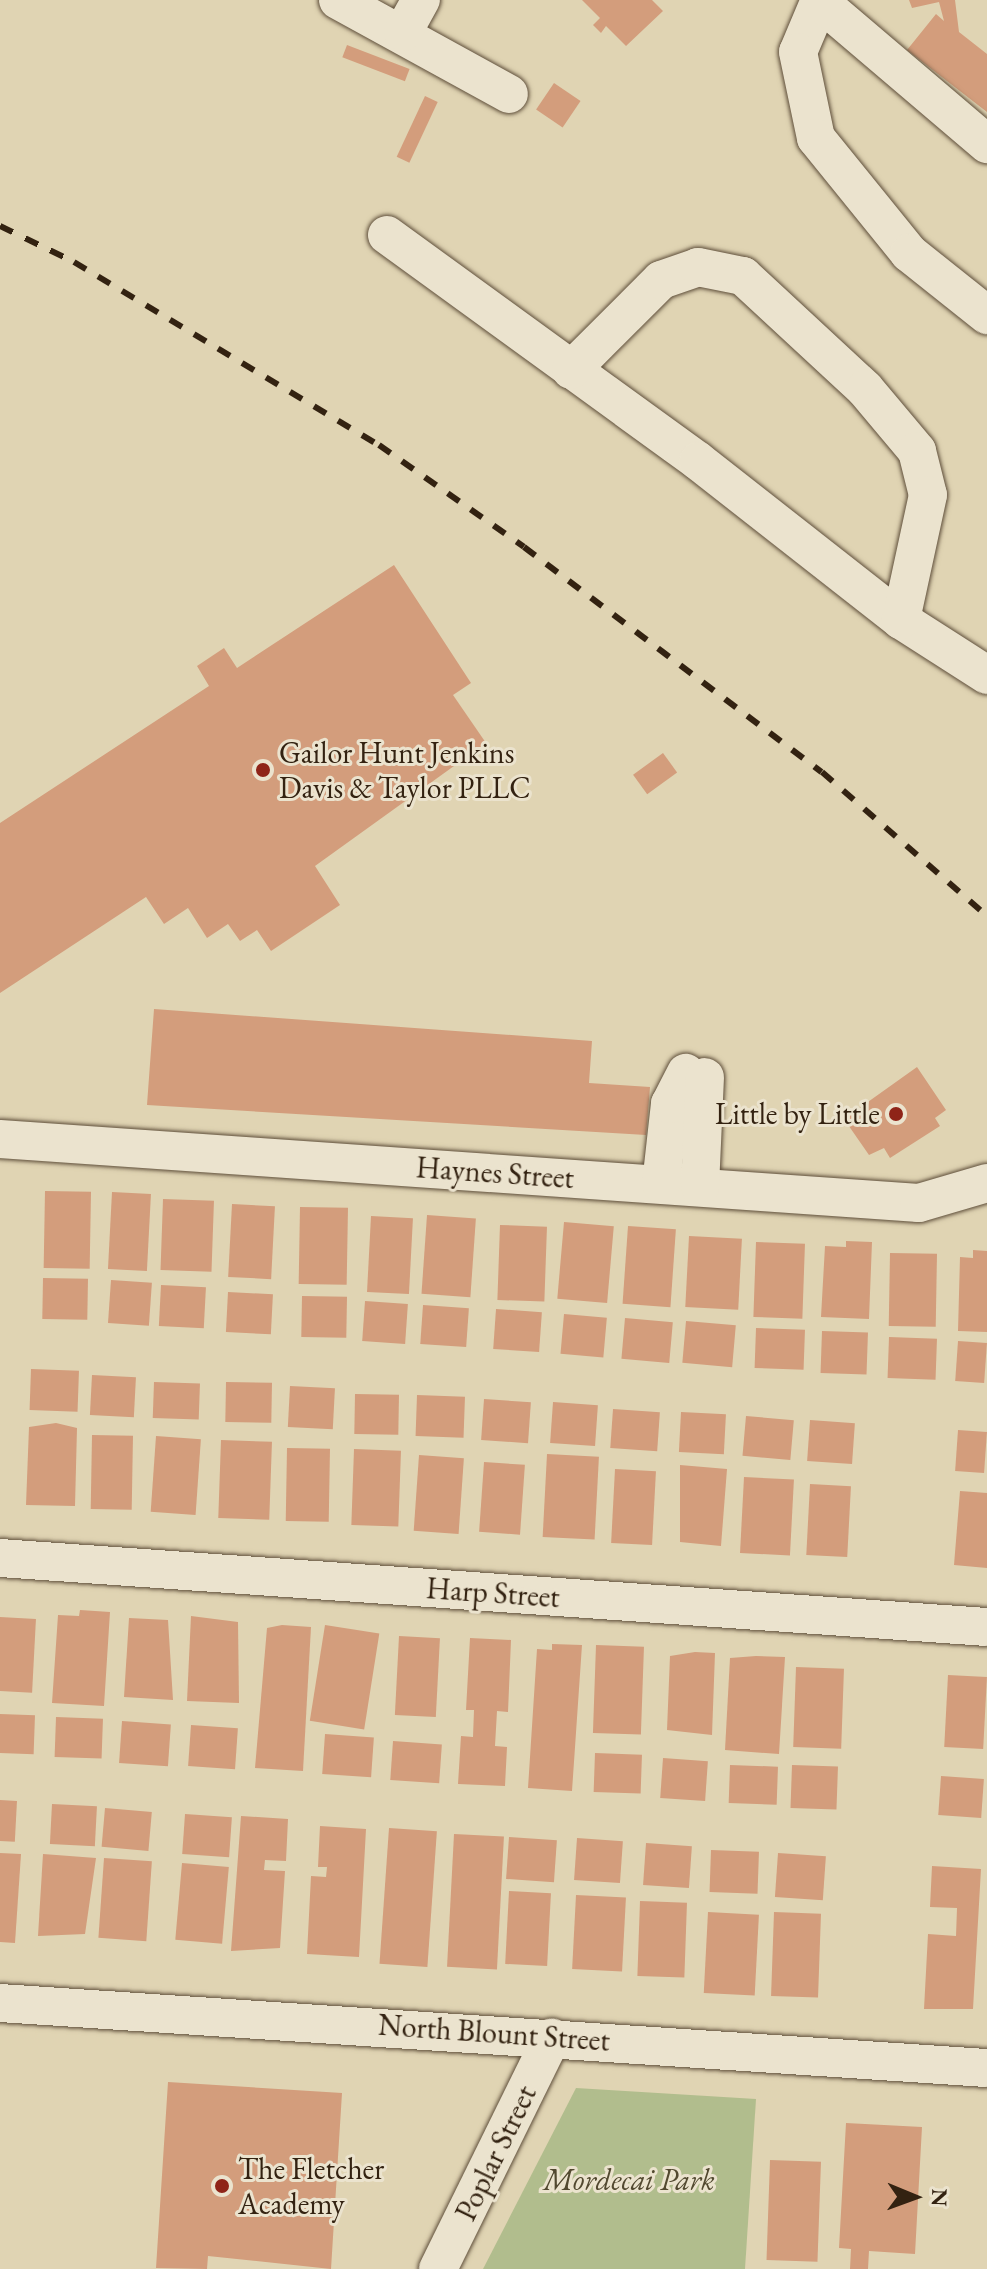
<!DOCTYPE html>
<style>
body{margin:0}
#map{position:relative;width:987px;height:2269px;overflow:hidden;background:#e0d4b3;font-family:"EB Garamond",serif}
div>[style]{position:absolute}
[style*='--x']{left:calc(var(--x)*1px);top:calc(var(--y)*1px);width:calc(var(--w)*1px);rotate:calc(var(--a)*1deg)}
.green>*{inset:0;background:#b1bd8d}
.building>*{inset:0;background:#d39d7c;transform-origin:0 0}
.roads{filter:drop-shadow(0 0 2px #5e4e3a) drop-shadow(0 0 2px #5e4e3a)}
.minor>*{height:38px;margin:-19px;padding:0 19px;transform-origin:19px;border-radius:19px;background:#ebe3ce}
.rail>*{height:6px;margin-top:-3px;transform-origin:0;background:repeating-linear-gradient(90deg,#321 0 14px,transparent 0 28px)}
.dots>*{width:22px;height:22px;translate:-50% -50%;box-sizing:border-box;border:4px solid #ebe3ce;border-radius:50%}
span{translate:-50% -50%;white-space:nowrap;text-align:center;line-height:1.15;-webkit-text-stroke:6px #ebe3ce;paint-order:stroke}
.poi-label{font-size:30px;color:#321}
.left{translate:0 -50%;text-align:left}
.right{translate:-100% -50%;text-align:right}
.street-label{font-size:30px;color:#321}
.park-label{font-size:30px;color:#524930;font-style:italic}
.north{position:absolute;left:875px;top:2157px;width:80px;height:80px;-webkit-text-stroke:6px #ebe3ce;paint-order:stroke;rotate:91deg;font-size:22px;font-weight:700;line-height:32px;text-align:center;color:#321}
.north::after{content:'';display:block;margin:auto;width:28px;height:36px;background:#321;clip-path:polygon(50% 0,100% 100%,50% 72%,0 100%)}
</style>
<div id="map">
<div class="green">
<i style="clip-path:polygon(576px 2088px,756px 2099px,745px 2269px,483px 2269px)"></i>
</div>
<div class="building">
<i style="clip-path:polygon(582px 0,652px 0,663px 11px,626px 46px,606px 26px,601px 33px,593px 25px,600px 18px)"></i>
<i style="clip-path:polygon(909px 0,955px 0,959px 32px,987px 54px,987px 112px,907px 50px,936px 14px,944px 21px,939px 2px,912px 8px)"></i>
<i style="left:347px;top:45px;width:67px;height:13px;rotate:21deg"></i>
<i style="left:554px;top:83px;width:32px;height:32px;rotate:34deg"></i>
<i style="left:425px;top:96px;width:14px;height:67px;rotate:25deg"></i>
<i style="clip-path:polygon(394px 565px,471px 683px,453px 695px,486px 743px,315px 866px,340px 905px,271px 951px,257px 930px,240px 941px,228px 924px,207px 938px,188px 908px,164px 924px,146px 897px,0 993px,0 823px,209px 686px,197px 666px,224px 648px,237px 668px)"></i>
<i style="left:663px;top:753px;width:24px;height:37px;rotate:54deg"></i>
<i style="clip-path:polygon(154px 1009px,592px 1041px,589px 1083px,650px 1087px,646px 1135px,147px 1105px)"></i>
<i style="clip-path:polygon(917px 1067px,946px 1110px,935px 1118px,940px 1126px,890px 1158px,884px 1148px,869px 1155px,844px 1119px)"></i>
<i style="left:45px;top:1191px;width:46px;height:77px;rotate:1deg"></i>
<i style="left:112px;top:1192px;width:39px;height:77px;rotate:3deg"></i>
<i style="left:163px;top:1199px;width:51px;height:71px;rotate:2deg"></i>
<i style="left:232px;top:1204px;width:43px;height:73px;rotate:3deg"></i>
<i style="left:300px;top:1207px;width:48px;height:77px;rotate:1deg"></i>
<i style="left:427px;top:1215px;width:49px;height:79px;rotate:4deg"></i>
<i style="left:371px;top:1216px;width:42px;height:76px;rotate:3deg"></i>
<i style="left:564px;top:1222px;width:50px;height:77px;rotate:5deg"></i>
<i style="left:500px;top:1225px;width:47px;height:75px;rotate:2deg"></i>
<i style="left:628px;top:1226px;width:48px;height:78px;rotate:4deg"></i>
<i style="left:689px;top:1236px;width:53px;height:71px;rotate:3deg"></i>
<i style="clip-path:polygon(846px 1241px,872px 1242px,869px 1319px,821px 1317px,825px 1246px,846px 1247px)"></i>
<i style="left:756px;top:1242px;width:49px;height:75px;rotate:2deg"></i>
<i style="clip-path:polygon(973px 1250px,987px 1251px,987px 1332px,958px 1331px,960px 1257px,973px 1258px)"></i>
<i style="left:890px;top:1253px;width:47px;height:73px;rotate:1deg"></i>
<i style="left:43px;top:1278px;width:45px;height:41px;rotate:1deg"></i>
<i style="left:111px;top:1280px;width:41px;height:43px;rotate:4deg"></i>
<i style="left:161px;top:1285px;width:45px;height:41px;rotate:3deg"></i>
<i style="left:228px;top:1292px;width:45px;height:40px;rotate:3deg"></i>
<i style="left:302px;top:1296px;width:45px;height:41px;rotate:1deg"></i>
<i style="left:365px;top:1301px;width:43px;height:40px;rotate:4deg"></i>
<i style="left:423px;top:1305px;width:46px;height:39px;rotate:4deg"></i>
<i style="left:496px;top:1309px;width:46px;height:40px;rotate:4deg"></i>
<i style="left:564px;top:1314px;width:43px;height:40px;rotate:5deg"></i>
<i style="left:625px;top:1318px;width:48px;height:41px;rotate:5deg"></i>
<i style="left:686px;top:1321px;width:50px;height:42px;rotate:5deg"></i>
<i style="left:756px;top:1328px;width:49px;height:40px;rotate:2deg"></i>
<i style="left:822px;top:1331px;width:46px;height:42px;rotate:2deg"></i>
<i style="left:889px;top:1337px;width:48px;height:41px;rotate:2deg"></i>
<i style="left:958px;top:1341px;width:29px;height:40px;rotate:4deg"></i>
<i style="left:31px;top:1369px;width:48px;height:41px;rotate:2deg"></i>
<i style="left:92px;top:1375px;width:44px;height:40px;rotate:3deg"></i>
<i style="left:154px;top:1382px;width:46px;height:36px;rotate:2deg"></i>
<i style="left:226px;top:1382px;width:46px;height:40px;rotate:1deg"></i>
<i style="left:290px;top:1386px;width:45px;height:41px;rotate:3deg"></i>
<i style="left:355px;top:1394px;width:44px;height:40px;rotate:1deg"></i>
<i style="left:417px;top:1395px;width:48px;height:41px;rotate:2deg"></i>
<i style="left:484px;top:1399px;width:47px;height:41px;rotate:4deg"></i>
<i style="left:553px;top:1402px;width:45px;height:41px;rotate:4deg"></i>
<i style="left:613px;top:1409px;width:47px;height:39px;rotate:4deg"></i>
<i style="left:681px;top:1412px;width:45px;height:40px;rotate:3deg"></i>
<i style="left:746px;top:1416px;width:48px;height:40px;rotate:5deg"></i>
<i style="left:810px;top:1420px;width:45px;height:41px;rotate:4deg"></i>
<i style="clip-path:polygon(56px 1423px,77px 1428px,75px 1506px,26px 1505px,29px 1427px)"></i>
<i style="left:958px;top:1430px;width:29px;height:41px;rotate:4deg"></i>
<i style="left:92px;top:1435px;width:41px;height:74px;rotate:1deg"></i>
<i style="left:156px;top:1436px;width:45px;height:76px;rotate:4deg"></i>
<i style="left:221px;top:1440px;width:51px;height:78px;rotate:2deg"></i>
<i style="left:287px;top:1448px;width:43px;height:73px;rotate:1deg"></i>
<i style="left:354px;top:1449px;width:47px;height:76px;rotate:2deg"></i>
<i style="left:547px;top:1454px;width:52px;height:83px;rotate:3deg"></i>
<i style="left:419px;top:1455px;width:45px;height:76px;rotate:4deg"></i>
<i style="left:484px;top:1462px;width:41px;height:70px;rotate:4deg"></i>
<i style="clip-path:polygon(680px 1465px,727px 1469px,721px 1546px,680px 1542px)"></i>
<i style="left:615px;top:1469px;width:41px;height:74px;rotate:3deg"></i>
<i style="left:744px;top:1477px;width:50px;height:76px;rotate:3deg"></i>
<i style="left:810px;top:1484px;width:41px;height:71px;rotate:3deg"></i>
<i style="clip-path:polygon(960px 1491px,987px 1493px,987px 1568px,954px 1565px)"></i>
<i style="clip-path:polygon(80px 1610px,110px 1612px,104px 1706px,52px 1703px,58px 1615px,79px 1616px)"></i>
<i style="clip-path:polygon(191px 1616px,238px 1622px,239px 1703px,187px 1701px)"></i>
<i style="left:0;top:1617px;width:36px;height:74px;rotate:3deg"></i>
<i style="clip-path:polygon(129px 1618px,168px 1620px,173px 1700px,124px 1697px)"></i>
<i style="clip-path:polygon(282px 1625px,311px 1627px,303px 1771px,255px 1768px,267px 1628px)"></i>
<i style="left:325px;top:1625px;width:55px;height:97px;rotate:9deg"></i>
<i style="left:399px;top:1636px;width:41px;height:79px;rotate:3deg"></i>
<i style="clip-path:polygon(470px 1638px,511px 1640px,508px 1712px,497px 1711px,495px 1746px,507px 1747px,505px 1786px,458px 1784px,461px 1736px,473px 1737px,474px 1710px,466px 1710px)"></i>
<i style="clip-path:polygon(552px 1644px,582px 1645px,572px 1791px,528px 1788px,537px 1649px,552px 1650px)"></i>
<i style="left:596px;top:1645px;width:48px;height:88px;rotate:2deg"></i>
<i style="clip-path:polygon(695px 1652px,715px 1653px,712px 1735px,667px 1730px,670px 1656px)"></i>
<i style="clip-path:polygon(756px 1656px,785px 1657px,779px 1754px,725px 1750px,730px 1658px)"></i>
<i style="left:796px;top:1667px;width:48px;height:80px;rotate:2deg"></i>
<i style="left:948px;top:1675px;width:39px;height:72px;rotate:3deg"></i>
<i style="left:0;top:1714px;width:35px;height:39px;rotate:2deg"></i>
<i style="left:56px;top:1717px;width:47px;height:40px;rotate:2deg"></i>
<i style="left:122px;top:1721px;width:49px;height:42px;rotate:4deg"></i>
<i style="left:191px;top:1725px;width:47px;height:41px;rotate:4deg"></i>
<i style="left:325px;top:1734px;width:49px;height:40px;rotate:4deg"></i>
<i style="left:393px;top:1741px;width:49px;height:39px;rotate:4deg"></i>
<i style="left:595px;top:1753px;width:47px;height:39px;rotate:2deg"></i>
<i style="left:663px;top:1758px;width:45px;height:40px;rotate:4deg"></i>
<i style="left:730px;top:1765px;width:48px;height:38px;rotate:2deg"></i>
<i style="left:792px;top:1765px;width:46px;height:43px;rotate:2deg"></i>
<i style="left:941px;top:1776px;width:43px;height:39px;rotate:4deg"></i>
<i style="left:0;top:1800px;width:17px;height:41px;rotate:3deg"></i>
<i style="left:52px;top:1804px;width:45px;height:40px;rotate:3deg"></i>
<i style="left:105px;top:1808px;width:47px;height:39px;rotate:5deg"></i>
<i style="left:185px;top:1814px;width:47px;height:40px;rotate:4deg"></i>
<i style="clip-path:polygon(241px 1816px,288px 1819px,286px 1861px,265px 1860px,264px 1870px,285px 1871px,280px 1948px,231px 1951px)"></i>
<i style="clip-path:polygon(320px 1826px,366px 1829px,359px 1957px,307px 1954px,311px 1876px,326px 1877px,327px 1867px,318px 1867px)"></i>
<i style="left:389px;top:1828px;width:48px;height:136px;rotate:4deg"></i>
<i style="left:454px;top:1834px;width:50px;height:133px;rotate:3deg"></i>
<i style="left:509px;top:1837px;width:48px;height:42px;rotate:4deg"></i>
<i style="left:577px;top:1838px;width:46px;height:42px;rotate:4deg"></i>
<i style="left:646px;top:1843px;width:46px;height:42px;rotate:4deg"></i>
<i style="left:711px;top:1850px;width:48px;height:42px;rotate:2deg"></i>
<i style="clip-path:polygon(0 1853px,21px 1854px,15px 1943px,0 1942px)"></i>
<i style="left:778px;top:1853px;width:48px;height:44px;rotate:4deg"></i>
<i style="clip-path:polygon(43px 1854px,96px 1858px,85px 1934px,38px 1936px)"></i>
<i style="left:104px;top:1858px;width:48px;height:80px;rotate:4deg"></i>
<i style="left:182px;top:1863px;width:47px;height:77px;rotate:5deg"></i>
<i style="clip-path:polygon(932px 1866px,981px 1869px,973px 2009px,924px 2009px,928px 1934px,956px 1936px,957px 1908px,930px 1907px)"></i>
<i style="left:509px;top:1891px;width:42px;height:73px;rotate:3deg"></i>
<i style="left:576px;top:1895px;width:50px;height:74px;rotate:3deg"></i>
<i style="left:640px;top:1901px;width:47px;height:75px;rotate:2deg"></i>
<i style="left:708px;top:1912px;width:51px;height:81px;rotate:3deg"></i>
<i style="left:774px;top:1912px;width:47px;height:84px;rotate:2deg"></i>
<i style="clip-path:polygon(168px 2082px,342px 2093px,331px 2269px,208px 2256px,207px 2269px,156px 2268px)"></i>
<i style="clip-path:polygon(846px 2123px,922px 2127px,915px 2254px,869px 2251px,868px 2269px,850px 2269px,851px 2249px,839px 2248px)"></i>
<i style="left:770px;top:2160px;width:51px;height:100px;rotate:2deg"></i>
</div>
<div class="roads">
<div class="minor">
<i style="--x:338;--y:0;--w:195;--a:28.8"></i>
<i style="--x:820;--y:0;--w:56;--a:112.9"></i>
<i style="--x:798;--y:52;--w:88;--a:78.2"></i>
<i style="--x:816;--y:138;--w:148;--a:51"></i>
<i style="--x:909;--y:253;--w:100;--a:38.5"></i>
<i style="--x:819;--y:1;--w:221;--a:40.4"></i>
<i style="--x:403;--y:32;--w:37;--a:-61"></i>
<i style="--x:387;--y:235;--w:384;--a:36"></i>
<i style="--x:698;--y:461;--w:258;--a:38.1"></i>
<i style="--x:901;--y:620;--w:102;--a:32.6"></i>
<i style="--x:571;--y:370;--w:127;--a:-45"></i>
<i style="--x:661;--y:280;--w:39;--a:-19"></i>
<i style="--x:698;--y:267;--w:46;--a:11.3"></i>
<i style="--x:743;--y:276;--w:166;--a:42.8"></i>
<i style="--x:865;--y:389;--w:81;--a:50"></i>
<i style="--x:917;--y:451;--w:45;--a:76"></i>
<i style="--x:928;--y:495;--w:128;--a:102.2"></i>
<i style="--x:0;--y:1139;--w:921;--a:3.98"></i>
<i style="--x:919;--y:1203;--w:71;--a:-16.4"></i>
<i style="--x:661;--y:1184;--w:81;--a:-83.6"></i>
<i style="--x:670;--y:1104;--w:35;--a:-63"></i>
<i style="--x:700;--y:1187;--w:110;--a:-87.4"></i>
<i style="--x:0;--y:1558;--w:989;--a:4"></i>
<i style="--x:0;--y:2003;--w:989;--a:3.77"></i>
<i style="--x:438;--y:2269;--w:258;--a:-63.8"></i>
</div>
</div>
<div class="rail">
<i style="--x:0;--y:226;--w:82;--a:25.9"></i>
<i style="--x:74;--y:262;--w:356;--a:31"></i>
<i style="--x:379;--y:445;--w:177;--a:35.1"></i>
<i style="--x:524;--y:547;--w:373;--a:37.1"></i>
<i style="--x:822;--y:772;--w:219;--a:41.1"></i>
</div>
<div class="dots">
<i style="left:263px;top:770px;background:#8f2418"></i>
<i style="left:896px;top:1114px;background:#8f2418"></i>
<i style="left:222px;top:2186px;background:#8f2418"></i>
</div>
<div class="poi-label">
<span class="left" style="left:279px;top:770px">Gailor Hunt Jenkins<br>Davis &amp; Taylor PLLC</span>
<span class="right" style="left:880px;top:1114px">Little by Little</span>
<span class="left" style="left:238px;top:2186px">The Fletcher<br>Academy</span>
</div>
<div class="street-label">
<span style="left:495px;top:1173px;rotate:4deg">Haynes Street</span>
<span style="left:493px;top:1593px;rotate:4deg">Harp Street</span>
<span style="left:494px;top:2033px;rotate:4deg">North Blount Street</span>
<span style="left:496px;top:2153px;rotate:-64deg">Poplar Street</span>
</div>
<div class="park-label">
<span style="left:629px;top:2180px">Mordecai Park</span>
</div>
<div class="north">N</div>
</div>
